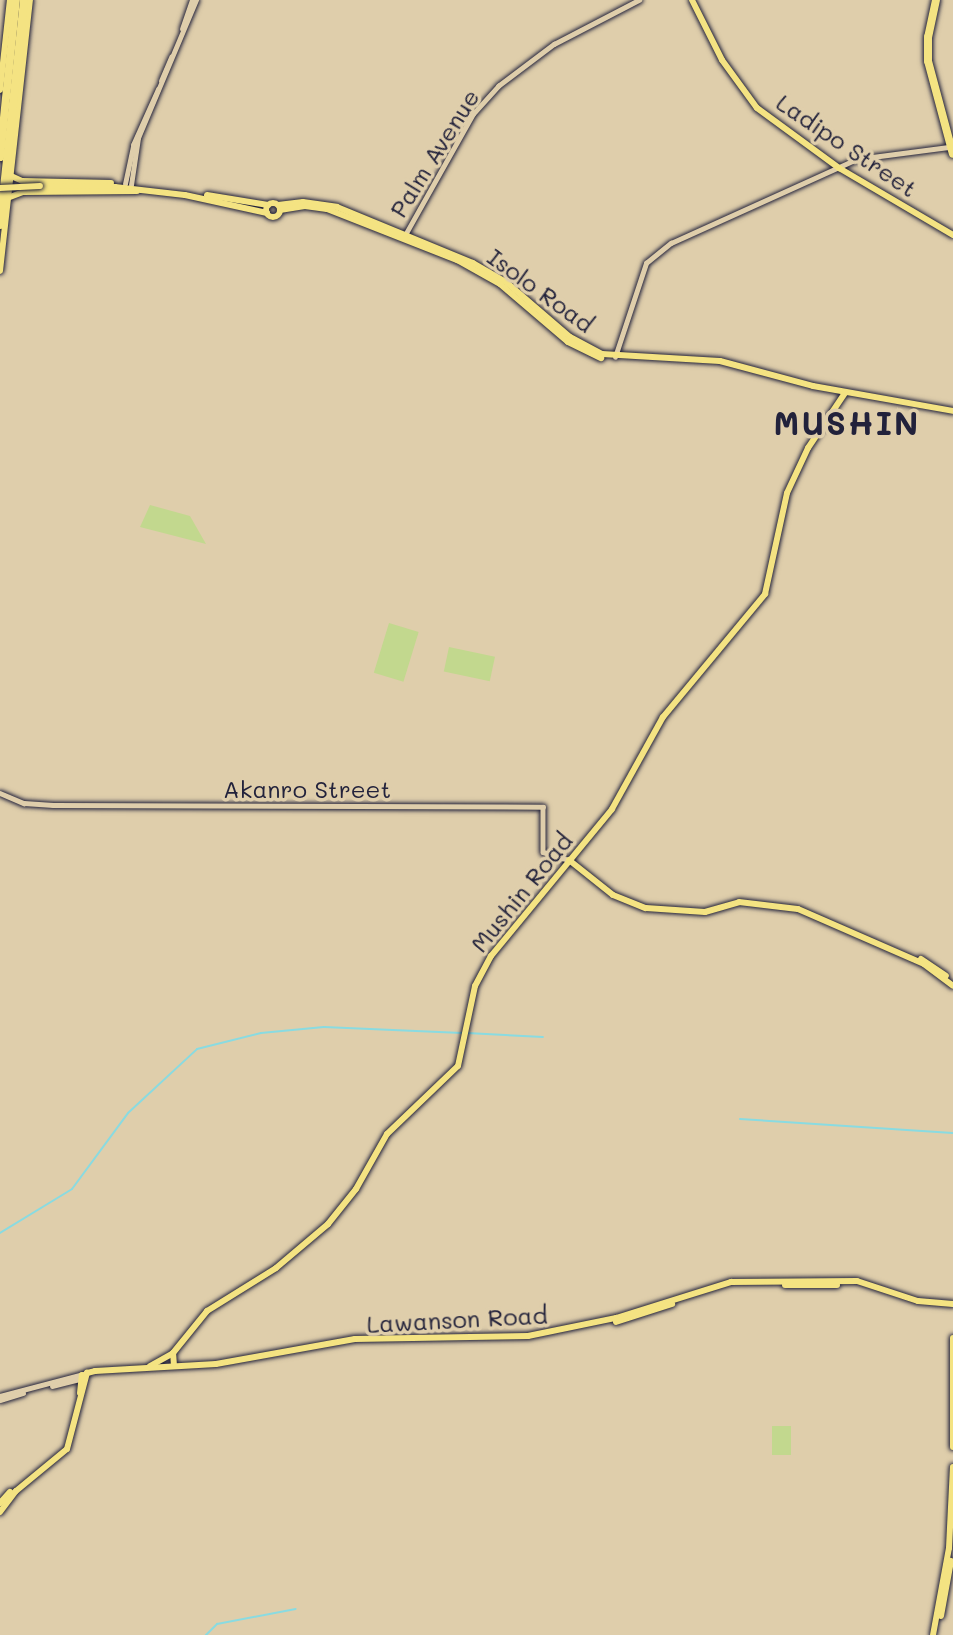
<!DOCTYPE html>
<style>
body{margin:0}
#map{position:relative;width:953px;height:1635px;overflow:hidden;background:#dfceab;font-family:Mali,sans-serif}
div>[style]{position:absolute}
[style*='--x']{left:calc(var(--x)*1px);top:calc(var(--y)*1px);width:calc(var(--w)*1px);rotate:calc(var(--a)*1deg)}
.green>*{inset:0;background:#c2d88e;transform-origin:0 0}
.stream>*{height:2px;margin:-1px;padding:0 1px;transform-origin:1px;border-radius:1px;background:#89dbe1}
.roads{filter:drop-shadow(0 0 2px #22223b) drop-shadow(0 0 2px #22223b)}
.minor>*{height:4.5px;margin:-2.25px;padding:0 2.25px;transform-origin:2.25px;border-radius:2.25px;background:#dfceab}
.major>*{height:6px;margin:-3px;padding:0 3px;transform-origin:3px;border-radius:3px;background:#f4e382}
.major>.ring{margin:-3px;padding:0;box-sizing:content-box;background:none;border:6px solid #f4e382;border-radius:50%}
.highway>*{height:8px;margin:-4px;padding:0 4px;transform-origin:4px;border-radius:4px;background:#f4e382}
.bridges{filter:drop-shadow(0 0 2px #22223b) drop-shadow(0 0 2px #22223b)}
.major-bridge>*{height:6px;margin:-3px;padding:0 3px;transform-origin:3px;border-radius:3px;background:#f4e382}
span{translate:-50% -50%;white-space:nowrap;text-align:center;line-height:1.15;-webkit-text-stroke:7px #dfceab;paint-order:stroke}
.street-label{font-size:24px;color:#22223b}
.district-label{font-size:32px;color:#22223b;font-weight:700;letter-spacing:2px}
</style>
<div id="map">
<div class="green">
<i style="clip-path:polygon(150px 505px,190px 516px,206px 544px,140px 527px)"></i>
<i style="left:389px;top:623px;width:31px;height:52px;rotate:17deg"></i>
<i style="left:449px;top:647px;width:47px;height:25px;rotate:12deg"></i>
<i style="left:772px;top:1426px;width:19px;height:29px"></i>
</div>
<div class="stream">
<i style="--x:467;--y:1033;--w:76;--a:3"></i>
<i style="--x:740;--y:1119;--w:213;--a:3.8"></i>
<i style="--x:0;--y:1233;--w:84;--a:-31.4"></i>
<i style="--x:72;--y:1189;--w:94;--a:-53.6"></i>
<i style="--x:128;--y:1113;--w:94;--a:-42.8"></i>
<i style="--x:197;--y:1049;--w:66;--a:-14"></i>
<i style="--x:261;--y:1033;--w:63;--a:-5.4"></i>
<i style="--x:324;--y:1027;--w:138;--a:2.5"></i>
<i style="--x:206;--y:1635;--w:16;--a:-45"></i>
<i style="--x:217;--y:1624;--w:80;--a:-10.8"></i>
</div>
<div class="roads">
<div class="minor">
<i style="--x:182;--y:29;--w:31;--a:-71"></i>
<i style="--x:161;--y:81;--w:26;--a:-67"></i>
<i style="--x:125;--y:184;--w:40;--a:-78"></i>
<i style="--x:133;--y:145;--w:61;--a:-65.9"></i>
<i style="--x:131;--y:185;--w:48;--a:-81.5"></i>
<i style="--x:138;--y:138;--w:150;--a:-67.2"></i>
<i style="--x:405;--y:235;--w:139;--a:-60.7"></i>
<i style="--x:473;--y:114;--w:38;--a:-48"></i>
<i style="--x:498;--y:86;--w:70;--a:-36.9"></i>
<i style="--x:554;--y:44;--w:96;--a:-27.4"></i>
<i style="--x:615;--y:357;--w:99;--a:-71.7"></i>
<i style="--x:646;--y:263;--w:32;--a:-39"></i>
<i style="--x:671;--y:243;--w:204;--a:-24.3"></i>
<i style="--x:857;--y:159;--w:94;--a:-7.4"></i>
<i style="--x:0;--y:793;--w:26;--a:23"></i>
<i style="--x:24;--y:803;--w:29;--a:4"></i>
<i style="--x:53;--y:805;--w:490;--a:0.2"></i>
<i style="--x:543;--y:807;--w:45;--a:90"></i>
<i style="--x:543;--y:852;--w:27;--a:17"></i>
<i style="--x:52;--y:1386;--w:33;--a:-14"></i>
<i style="--x:0;--y:1396;--w:86;--a:-14.8"></i>
<i style="--x:0;--y:1400;--w:24;--a:-17"></i>
</div>
<div class="major">
<i style="--x:692;--y:0;--w:67;--a:63.4"></i>
<i style="--x:722;--y:60;--w:59;--a:53.9"></i>
<i style="--x:757;--y:108;--w:102;--a:36.2"></i>
<i style="--x:839;--y:168;--w:132;--a:30.4"></i>
<i style="--x:0;--y:90;--w:91;--a:-83.7"></i>
<i style="--x:11;--y:176;--w:12;--a:24"></i>
<i style="--x:22;--y:181;--w:89;--a:1.3"></i>
<i style="--x:40;--y:186;--w:75;--a:0.8"></i>
<i style="--x:115;--y:187;--w:70;--a:6.5"></i>
<i style="--x:185;--y:195;--w:84;--a:12.4"></i>
<i style="--x:207;--y:195;--w:62;--a:9.3"></i>
<i style="--x:10;--y:197;--w:14;--a:-21"></i>
<i style="--x:23;--y:192;--w:114;--a:-0.5"></i>
<i class="ring" style="left:266px;top:203px;width:8px;height:8px"></i>
<i style="--x:278;--y:205;--w:25;--a:-7"></i>
<i style="--x:303;--y:202;--w:34;--a:8"></i>
<i style="--x:337;--y:207;--w:147;--a:22.4"></i>
<i style="--x:473;--y:263;--w:38;--a:30"></i>
<i style="--x:506;--y:282;--w:84;--a:40.7"></i>
<i style="--x:570;--y:337;--w:36;--a:28"></i>
<i style="--x:602;--y:354;--w:118;--a:3.4"></i>
<i style="--x:720;--y:361;--w:96;--a:15"></i>
<i style="--x:813;--y:386;--w:142;--a:10.1"></i>
<i style="--x:280;--y:210;--w:25;--a:-9"></i>
<i style="--x:305;--y:206;--w:22;--a:8"></i>
<i style="--x:327;--y:209;--w:140;--a:21.4"></i>
<i style="--x:457;--y:260;--w:49;--a:29.2"></i>
<i style="--x:500;--y:284;--w:89;--a:40.5"></i>
<i style="--x:568;--y:342;--w:37;--a:26"></i>
<i style="--x:0;--y:271;--w:273;--a:-83.7"></i>
<i style="--x:569;--y:860;--w:56;--a:38.5"></i>
<i style="--x:613;--y:895;--w:35;--a:22"></i>
<i style="--x:646;--y:908;--w:59;--a:3.9"></i>
<i style="--x:705;--y:912;--w:35;--a:-16"></i>
<i style="--x:739;--y:902;--w:59;--a:6.8"></i>
<i style="--x:798;--y:909;--w:137;--a:23.6"></i>
<i style="--x:924;--y:964;--w:36;--a:37"></i>
<i style="--x:921;--y:959;--w:30;--a:34"></i>
<i style="--x:785;--y:1285;--w:52;--a:0"></i>
<i style="--x:616;--y:1322;--w:59;--a:-17.8"></i>
<i style="--x:953;--y:1338;--w:109;--a:90"></i>
<i style="--x:150;--y:1366;--w:26;--a:-29"></i>
<i style="--x:174;--y:1366;--w:13;--a:-94"></i>
<i style="--x:173;--y:1353;--w:54;--a:-51"></i>
<i style="--x:207;--y:1311;--w:81;--a:-31.9"></i>
<i style="--x:276;--y:1268;--w:68;--a:-40.2"></i>
<i style="--x:328;--y:1224;--w:45;--a:-51.3"></i>
<i style="--x:356;--y:1189;--w:63;--a:-60.6"></i>
<i style="--x:387;--y:1134;--w:98;--a:-43.8"></i>
<i style="--x:458;--y:1066;--w:82;--a:-78"></i>
<i style="--x:475;--y:986;--w:34;--a:-62"></i>
<i style="--x:491;--y:956;--w:190;--a:-50.5"></i>
<i style="--x:612;--y:809;--w:105;--a:-61"></i>
<i style="--x:663;--y:717;--w:160;--a:-50.3"></i>
<i style="--x:765;--y:594;--w:103;--a:-77.7"></i>
<i style="--x:787;--y:493;--w:50;--a:-65"></i>
<i style="--x:808;--y:448;--w:66;--a:-56.1"></i>
<i style="--x:80;--y:1393;--w:18;--a:-84"></i>
<i style="--x:0;--y:1503;--w:15;--a:-48"></i>
<i style="--x:0;--y:1512;--w:26;--a:-53"></i>
<i style="--x:16;--y:1491;--w:66;--a:-39.5"></i>
<i style="--x:67;--y:1449;--w:79;--a:-75.3"></i>
<i style="--x:87;--y:1373;--w:8;--a:-14"></i>
<i style="--x:95;--y:1371;--w:121;--a:-3.3"></i>
<i style="--x:216;--y:1364;--w:141;--a:-10.2"></i>
<i style="--x:355;--y:1339;--w:173;--a:-1"></i>
<i style="--x:528;--y:1336;--w:90;--a:-11.6"></i>
<i style="--x:616;--y:1318;--w:121;--a:-17.4"></i>
<i style="--x:731;--y:1282;--w:126;--a:-0.5"></i>
<i style="--x:857;--y:1281;--w:64;--a:18.2"></i>
<i style="--x:918;--y:1301;--w:35;--a:5"></i>
<i style="--x:941;--y:1616;--w:56;--a:-79.7"></i>
<i style="--x:933;--y:1635;--w:88;--a:-79.6"></i>
<i style="--x:949;--y:1548;--w:81;--a:-87.2"></i>
</div>
<div class="highway">
<i style="--x:936;--y:0;--w:38;--a:102"></i>
<i style="--x:928;--y:37;--w:24;--a:90"></i>
<i style="--x:928;--y:61;--w:96;--a:75"></i>
<i style="--x:0;--y:157;--w:158;--a:-84.2"></i>
<i style="--x:0;--y:225;--w:226;--a:-83.9"></i>
</div>
</div>
<div class="bridges">
<div class="major-bridge">
<i style="--x:0;--y:188;--w:40;--a:-2.9"></i>
</div>
</div>
<div class="street-label">
<span style="left:847px;top:145px;rotate:34deg">Ladipo Street</span>
<span style="left:434px;top:153px;rotate:-58deg">Palm Avenue</span>
<span style="left:541px;top:290px;rotate:36deg">Isolo Road</span>
<span style="left:307px;top:789px">Akanro Street</span>
<span style="left:521px;top:892px;rotate:-51deg">Mushin Road</span>
<span style="left:457px;top:1319px;rotate:-3deg">Lawanson Road</span>
</div>
<div class="district-label">
<span style="left:847px;top:422px">MUSHIN</span>
</div>
</div>
